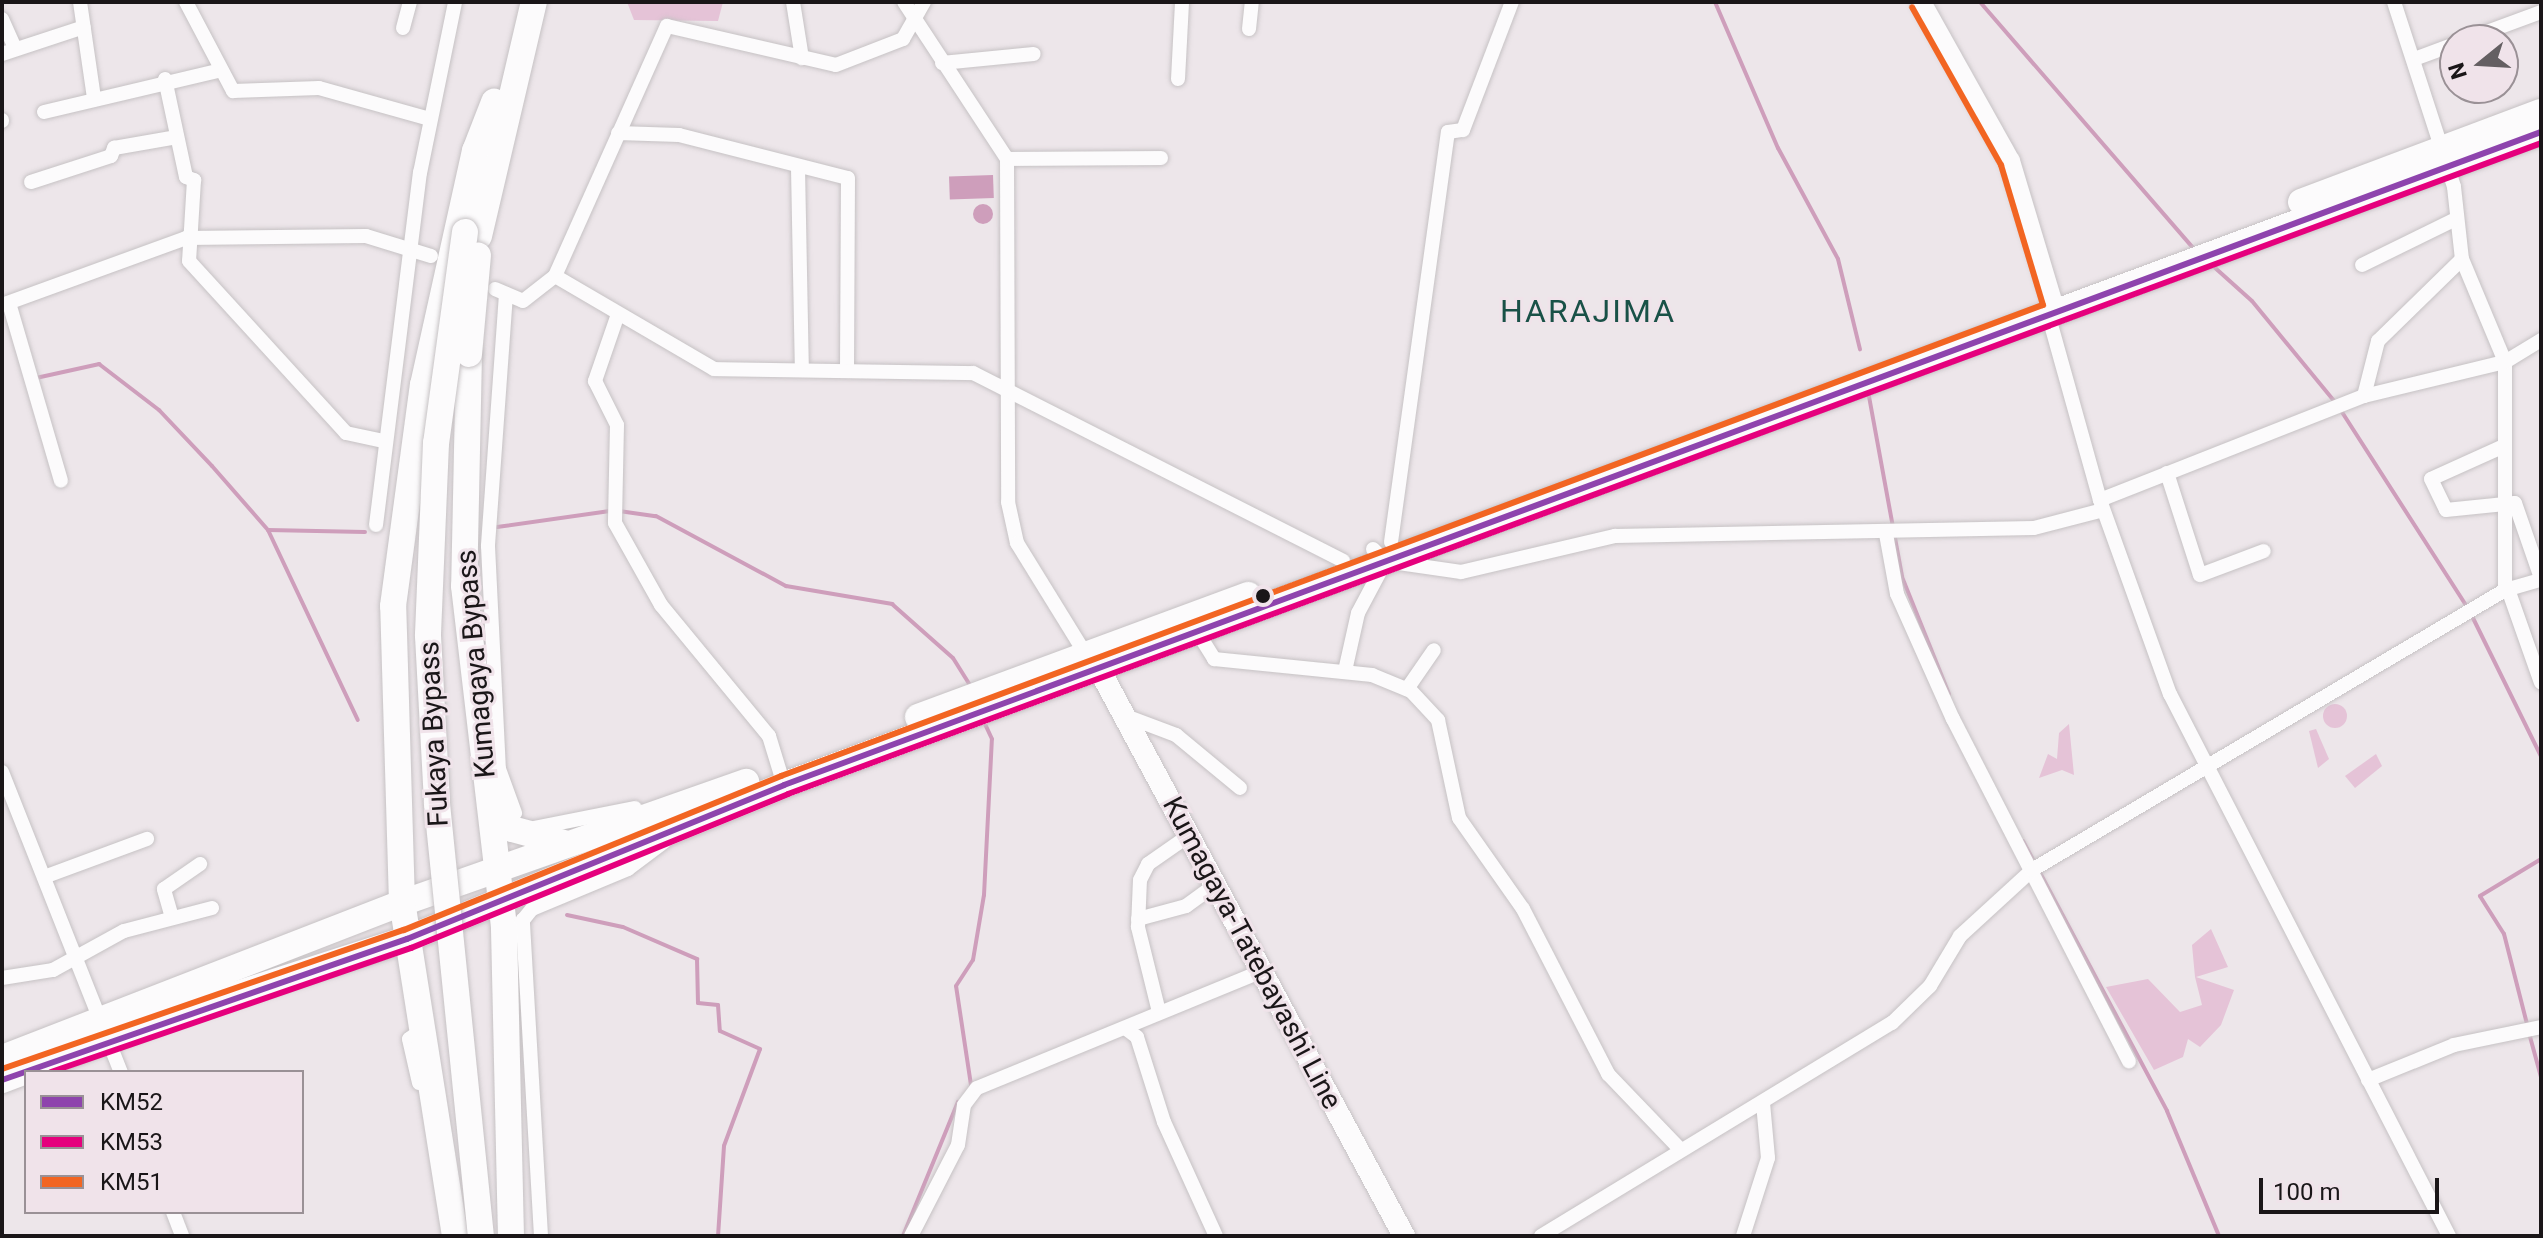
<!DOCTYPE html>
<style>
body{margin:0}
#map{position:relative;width:2543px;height:1238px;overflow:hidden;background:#ede6ea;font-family:Roboto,sans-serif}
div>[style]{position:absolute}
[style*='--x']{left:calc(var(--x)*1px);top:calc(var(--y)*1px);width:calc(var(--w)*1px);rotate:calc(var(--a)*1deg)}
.green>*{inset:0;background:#e5c3d7}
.round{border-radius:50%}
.water>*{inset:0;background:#ce9ebb;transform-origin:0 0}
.stream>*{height:4px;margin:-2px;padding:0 2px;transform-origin:2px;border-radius:2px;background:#ce9ebb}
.roads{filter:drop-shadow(0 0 2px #c6c2c4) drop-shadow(0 0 2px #c6c2c4)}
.street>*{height:14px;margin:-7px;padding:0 7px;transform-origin:7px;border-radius:7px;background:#fcfbfc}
.secondary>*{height:20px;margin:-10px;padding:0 10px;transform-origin:10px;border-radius:10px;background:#fcfbfc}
.primary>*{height:22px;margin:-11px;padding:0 11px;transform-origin:11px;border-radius:11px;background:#fcfbfc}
.highway>*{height:26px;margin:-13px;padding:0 13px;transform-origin:13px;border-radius:13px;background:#fcfbfc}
.bridges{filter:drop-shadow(0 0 2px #c6c2c4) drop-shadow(0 0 2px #c6c2c4)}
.highway-bridge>*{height:26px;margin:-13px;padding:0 13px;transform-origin:13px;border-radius:13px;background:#fcfbfc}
.bus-1>*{height:6px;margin:-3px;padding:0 3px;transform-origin:3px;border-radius:3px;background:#8e44ad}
.bus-2>*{height:6px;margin:-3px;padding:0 3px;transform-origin:3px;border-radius:3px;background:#e5007d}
.bus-3>*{height:6px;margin:-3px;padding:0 3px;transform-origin:3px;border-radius:3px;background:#f26522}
.dots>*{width:22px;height:22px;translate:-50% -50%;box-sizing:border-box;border:4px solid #f0e3ea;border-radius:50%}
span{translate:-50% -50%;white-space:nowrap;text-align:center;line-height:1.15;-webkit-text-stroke:6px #f0e3ea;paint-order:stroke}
.street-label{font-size:28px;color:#1a1618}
.quarter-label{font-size:32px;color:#195147;letter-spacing:2px}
.frame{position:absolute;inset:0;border:4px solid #1a1618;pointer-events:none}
.legend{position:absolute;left:24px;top:1070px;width:280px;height:144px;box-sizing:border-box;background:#f0e3ea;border:2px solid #9a9196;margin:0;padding:10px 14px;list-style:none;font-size:24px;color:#1a1618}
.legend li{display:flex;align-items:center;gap:16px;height:40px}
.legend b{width:40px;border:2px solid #9a9196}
.north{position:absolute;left:2439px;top:24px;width:80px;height:80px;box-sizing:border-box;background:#f0e3ea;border:2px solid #9a9196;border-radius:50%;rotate:252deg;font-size:22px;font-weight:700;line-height:32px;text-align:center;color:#1a1618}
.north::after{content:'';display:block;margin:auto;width:28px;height:36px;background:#645f62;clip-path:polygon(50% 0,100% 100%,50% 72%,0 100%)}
.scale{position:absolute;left:2259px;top:1178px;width:180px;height:36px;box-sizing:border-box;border:4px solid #1a1618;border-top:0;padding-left:10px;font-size:24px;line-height:28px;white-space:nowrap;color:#1a1618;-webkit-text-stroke:6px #f0e3ea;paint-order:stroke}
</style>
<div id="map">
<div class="green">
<i style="clip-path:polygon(627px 2px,723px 2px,718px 21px,634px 20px)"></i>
<i class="round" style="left:2323px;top:704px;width:24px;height:24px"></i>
<i style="clip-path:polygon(2069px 724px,2074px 775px,2062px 770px,2039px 778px,2048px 754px,2057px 759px,2059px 733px)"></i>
<i style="clip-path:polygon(2316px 729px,2329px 759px,2318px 768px,2309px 731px)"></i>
<i style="clip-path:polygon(2376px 754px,2382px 766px,2355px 788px,2345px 776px)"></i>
<i style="clip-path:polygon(2211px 929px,2228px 967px,2196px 977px,2234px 990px,2221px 1025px,2200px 1047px,2188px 1039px,2183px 1057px,2154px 1070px,2106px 987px,2148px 979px,2180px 1012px,2202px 1005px,2195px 977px,2192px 945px)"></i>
</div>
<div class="water">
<i style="left:993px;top:175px;width:23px;height:44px;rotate:88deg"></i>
<i class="round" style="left:973px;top:204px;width:20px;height:20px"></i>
</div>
<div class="stream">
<i style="--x:1715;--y:2;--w:159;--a:66.7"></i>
<i style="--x:1778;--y:148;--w:126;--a:61.6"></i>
<i style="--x:1838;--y:259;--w:93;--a:76.3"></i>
<i style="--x:1980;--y:2;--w:327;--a:49.1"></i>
<i style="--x:2213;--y:266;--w:52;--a:41.9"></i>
<i style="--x:2252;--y:301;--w:131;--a:50.6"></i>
<i style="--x:36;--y:378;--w:65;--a:-12.5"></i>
<i style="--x:99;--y:364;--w:76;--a:37.5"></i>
<i style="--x:159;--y:410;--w:77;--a:46.6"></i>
<i style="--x:212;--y:466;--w:85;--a:48.8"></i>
<i style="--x:268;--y:530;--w:210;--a:64.7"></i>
<i style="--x:1868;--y:391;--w:189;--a:79.6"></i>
<i style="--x:1902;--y:577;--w:126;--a:68.1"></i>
<i style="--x:2340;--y:409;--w:235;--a:57.3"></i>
<i style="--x:619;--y:511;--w:37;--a:8"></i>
<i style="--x:656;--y:516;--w:148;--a:28.3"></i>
<i style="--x:786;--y:586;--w:108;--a:9.6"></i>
<i style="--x:892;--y:604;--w:81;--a:41.5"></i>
<i style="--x:953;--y:658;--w:31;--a:58"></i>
<i style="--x:497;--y:527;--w:114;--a:-8.1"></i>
<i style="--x:268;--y:530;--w:97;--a:1.2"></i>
<i style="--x:2471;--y:614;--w:158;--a:63.8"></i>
<i style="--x:2023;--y:841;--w:306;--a:61.9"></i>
<i style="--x:2167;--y:1111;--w:135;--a:67.4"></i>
<i style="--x:567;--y:915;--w:57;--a:12.1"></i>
<i style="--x:623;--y:927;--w:81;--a:23.4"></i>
<i style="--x:697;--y:959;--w:44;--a:88.7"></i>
<i style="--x:698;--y:1003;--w:20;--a:6"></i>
<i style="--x:718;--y:1005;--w:26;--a:86"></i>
<i style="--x:720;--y:1031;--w:44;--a:24.2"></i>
<i style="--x:760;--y:1049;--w:103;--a:110.4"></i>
<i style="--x:724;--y:1146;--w:90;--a:93.8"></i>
<i style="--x:2527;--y:1024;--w:93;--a:-104.3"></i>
<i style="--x:2504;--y:934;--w:45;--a:-122.3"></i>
<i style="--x:2480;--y:896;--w:71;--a:-31.2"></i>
<i style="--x:2529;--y:1033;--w:46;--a:74.7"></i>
<i style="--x:971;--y:1085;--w:100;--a:-98.6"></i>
<i style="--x:956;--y:986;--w:31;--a:-57"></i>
<i style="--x:973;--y:960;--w:66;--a:-80.4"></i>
<i style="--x:984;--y:895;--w:156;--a:-87.1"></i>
<i style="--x:992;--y:739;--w:17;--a:-115"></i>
<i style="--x:903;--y:1236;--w:145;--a:-67.7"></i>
</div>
<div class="roads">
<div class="street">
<i style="--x:80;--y:2;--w:97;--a:81.7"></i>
<i style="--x:186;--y:2;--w:101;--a:62.2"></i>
<i style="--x:233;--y:91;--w:86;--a:-2"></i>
<i style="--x:319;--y:88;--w:115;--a:15.6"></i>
<i style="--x:793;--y:2;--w:57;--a:80.9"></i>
<i style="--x:904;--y:2;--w:188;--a:56.7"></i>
<i style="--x:1007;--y:159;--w:343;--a:89.8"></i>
<i style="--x:1008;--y:502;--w:42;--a:77.6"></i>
<i style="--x:1017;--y:543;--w:135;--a:58.3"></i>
<i style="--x:2394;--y:2;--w:194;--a:72"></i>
<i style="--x:2454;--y:187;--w:72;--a:83.7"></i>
<i style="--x:2462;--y:259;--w:112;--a:67.3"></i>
<i style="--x:2505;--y:362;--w:228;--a:90"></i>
<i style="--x:2;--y:19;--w:32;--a:66"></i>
<i style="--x:403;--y:28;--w:27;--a:-75"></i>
<i style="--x:1249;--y:29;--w:27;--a:-84"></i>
<i style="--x:2465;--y:40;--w:81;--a:-20.2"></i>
<i style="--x:2;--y:54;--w:86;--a:-18.2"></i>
<i style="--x:2417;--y:58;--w:40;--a:-20.2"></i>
<i style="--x:942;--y:63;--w:92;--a:-5.6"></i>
<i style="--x:165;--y:79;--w:100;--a:77.9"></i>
<i style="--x:186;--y:177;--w:9;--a:21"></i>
<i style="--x:194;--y:180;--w:81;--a:93.5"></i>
<i style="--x:189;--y:261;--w:233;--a:47.6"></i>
<i style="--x:346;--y:433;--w:40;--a:12"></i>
<i style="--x:1178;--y:79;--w:77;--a:-87"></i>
<i style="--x:44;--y:112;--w:182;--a:-13.3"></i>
<i style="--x:2;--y:120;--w:1;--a:90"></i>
<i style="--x:618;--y:133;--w:61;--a:1.9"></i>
<i style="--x:679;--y:135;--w:174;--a:14.3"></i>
<i style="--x:848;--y:178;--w:192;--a:90.3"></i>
<i style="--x:1007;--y:159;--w:154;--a:-0.4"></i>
<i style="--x:798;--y:168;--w:201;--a:88.9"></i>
<i style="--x:31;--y:182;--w:84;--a:-18"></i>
<i style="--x:111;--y:156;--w:9;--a:-69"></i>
<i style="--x:114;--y:148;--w:64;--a:-9.9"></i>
<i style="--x:2362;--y:265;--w:105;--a:-26.1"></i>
<i style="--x:555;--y:276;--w:184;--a:30.3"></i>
<i style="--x:714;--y:369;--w:259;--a:0.9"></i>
<i style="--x:973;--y:373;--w:415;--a:26.9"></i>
<i style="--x:495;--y:289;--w:30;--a:23"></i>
<i style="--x:523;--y:301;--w:41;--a:-38"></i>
<i style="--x:555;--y:276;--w:274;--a:-65.9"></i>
<i style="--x:667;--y:26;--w:173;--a:13"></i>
<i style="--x:836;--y:65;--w:72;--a:-21.2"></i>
<i style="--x:903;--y:39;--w:43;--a:-60.4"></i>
<i style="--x:506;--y:294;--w:253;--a:94.1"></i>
<i style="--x:488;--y:546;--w:223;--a:87.2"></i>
<i style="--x:499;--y:769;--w:47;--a:70"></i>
<i style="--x:9;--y:303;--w:185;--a:73.7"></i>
<i style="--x:2;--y:305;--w:196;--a:-20"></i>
<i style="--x:186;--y:238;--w:180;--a:-0.6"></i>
<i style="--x:366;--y:236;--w:68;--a:17.1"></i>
<i style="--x:2054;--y:312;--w:10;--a:114"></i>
<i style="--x:2050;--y:321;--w:186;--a:74.4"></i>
<i style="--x:2100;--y:500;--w:206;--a:70.2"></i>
<i style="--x:2170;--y:694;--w:610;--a:62.76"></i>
<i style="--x:617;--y:317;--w:68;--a:109"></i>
<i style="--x:595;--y:381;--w:49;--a:63.4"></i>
<i style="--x:617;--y:425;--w:98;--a:91.2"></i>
<i style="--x:615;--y:523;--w:94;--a:60.7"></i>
<i style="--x:661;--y:605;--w:170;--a:50.5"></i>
<i style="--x:769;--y:736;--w:51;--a:73"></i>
<i style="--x:2364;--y:396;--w:57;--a:-75.7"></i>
<i style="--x:2378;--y:341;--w:117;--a:-44.3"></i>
<i style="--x:2504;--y:446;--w:80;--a:155.7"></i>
<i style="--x:2431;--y:479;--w:34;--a:64"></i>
<i style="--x:2446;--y:510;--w:69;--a:-5.8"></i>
<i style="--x:2515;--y:503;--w:79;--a:70.9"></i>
<i style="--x:2167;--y:473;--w:107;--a:72.1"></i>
<i style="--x:2200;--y:575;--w:68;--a:-20.6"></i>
<i style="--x:2100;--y:500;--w:284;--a:-21.5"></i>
<i style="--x:2364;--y:396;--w:145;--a:-13.6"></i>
<i style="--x:2505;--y:362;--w:42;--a:-31.4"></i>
<i style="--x:376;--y:525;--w:355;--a:-82.9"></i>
<i style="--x:420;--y:173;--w:175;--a:-78.4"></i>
<i style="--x:1886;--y:534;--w:61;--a:79.6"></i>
<i style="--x:1897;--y:594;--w:137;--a:65.9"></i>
<i style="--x:1953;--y:719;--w:385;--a:62.8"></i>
<i style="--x:1391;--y:542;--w:414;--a:-82.1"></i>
<i style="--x:1448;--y:132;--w:15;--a:-8"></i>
<i style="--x:1463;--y:130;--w:137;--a:-69.1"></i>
<i style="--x:1373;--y:549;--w:17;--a:45"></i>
<i style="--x:1385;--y:561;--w:77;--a:8.2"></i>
<i style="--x:1461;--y:572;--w:158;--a:-13.2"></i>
<i style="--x:1615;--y:536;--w:419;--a:-1.1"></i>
<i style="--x:2034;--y:528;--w:71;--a:-14.6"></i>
<i style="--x:2509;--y:592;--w:96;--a:70.6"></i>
<i style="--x:1198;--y:633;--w:31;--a:58"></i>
<i style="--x:1214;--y:659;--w:159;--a:5.8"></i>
<i style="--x:1372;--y:675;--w:42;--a:22.3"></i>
<i style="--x:1411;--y:691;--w:40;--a:47"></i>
<i style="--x:1438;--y:720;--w:100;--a:77.9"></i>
<i style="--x:1459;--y:818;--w:111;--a:54.9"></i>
<i style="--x:1523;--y:909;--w:186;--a:62.7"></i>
<i style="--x:1608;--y:1074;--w:103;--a:46.2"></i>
<i style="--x:1345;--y:671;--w:59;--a:-77.4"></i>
<i style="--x:1358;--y:613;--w:55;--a:-62"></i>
<i style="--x:1407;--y:689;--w:47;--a:-55.3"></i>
<i style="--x:1123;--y:715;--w:57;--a:20.7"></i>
<i style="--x:1176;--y:735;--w:83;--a:39.6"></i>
<i style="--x:2;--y:772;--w:323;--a:68.4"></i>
<i style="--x:534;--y:828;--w:103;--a:-11.2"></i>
<i style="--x:44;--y:877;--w:110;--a:-20.3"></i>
<i style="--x:171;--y:914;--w:26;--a:-106"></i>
<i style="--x:164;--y:889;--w:44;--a:-34.8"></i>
<i style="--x:1138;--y:919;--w:50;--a:-15.2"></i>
<i style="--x:1186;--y:906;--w:34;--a:-36"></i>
<i style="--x:2;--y:978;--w:52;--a:-8.9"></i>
<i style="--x:53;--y:970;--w:81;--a:-28.8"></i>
<i style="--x:124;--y:931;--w:91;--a:-14.6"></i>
<i style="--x:1159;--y:1012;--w:88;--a:-103.9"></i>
<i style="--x:1138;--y:927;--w:47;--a:-87.6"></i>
<i style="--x:1140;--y:880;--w:18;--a:-63"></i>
<i style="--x:1148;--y:864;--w:49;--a:-35"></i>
<i style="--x:1125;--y:1028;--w:15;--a:37"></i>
<i style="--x:1137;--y:1037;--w:89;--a:72.4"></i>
<i style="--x:1164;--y:1122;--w:125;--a:65.5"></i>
<i style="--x:2368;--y:1080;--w:93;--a:-22.1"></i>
<i style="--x:2454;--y:1045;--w:89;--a:-11.7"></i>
<i style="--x:419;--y:1083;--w:45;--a:-102.8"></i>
<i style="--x:409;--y:1039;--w:16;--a:-35"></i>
<i style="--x:173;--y:1212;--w:26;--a:69"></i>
<i style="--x:541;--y:1236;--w:317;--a:-93.3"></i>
<i style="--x:523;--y:920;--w:14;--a:-51"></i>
<i style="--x:532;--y:909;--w:104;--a:-22.6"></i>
<i style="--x:628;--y:869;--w:45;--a:-36.9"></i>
<i style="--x:911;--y:1236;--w:102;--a:-62.7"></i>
<i style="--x:958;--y:1145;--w:40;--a:-81.5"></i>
<i style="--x:964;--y:1105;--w:21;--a:-53"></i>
<i style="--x:977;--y:1088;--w:306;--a:-22.3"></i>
<i style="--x:1541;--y:1236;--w:411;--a:-31.3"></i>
<i style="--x:1892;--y:1023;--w:53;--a:-44.2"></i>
<i style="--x:1930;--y:986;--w:58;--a:-59"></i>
<i style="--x:1960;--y:936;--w:98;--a:-42.5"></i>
<i style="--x:2032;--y:870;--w:550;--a:-30.62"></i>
<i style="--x:2505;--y:590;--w:37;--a:-16"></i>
<i style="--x:1743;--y:1236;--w:82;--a:-72.2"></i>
<i style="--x:1768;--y:1158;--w:55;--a:-95.2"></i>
</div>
<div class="secondary">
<i style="--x:1921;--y:2;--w:182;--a:60.8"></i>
<i style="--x:2010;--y:161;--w:157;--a:73.3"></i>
</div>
<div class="primary">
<i style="--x:1099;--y:669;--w:644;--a:61.72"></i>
</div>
<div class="highway">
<i style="--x:2301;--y:202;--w:256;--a:-20.6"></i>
<i style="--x:479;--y:236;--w:240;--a:-76.8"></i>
<i style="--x:469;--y:354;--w:232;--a:91.2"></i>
<i style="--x:464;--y:586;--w:345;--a:83.3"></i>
<i style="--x:504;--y:929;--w:307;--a:88.7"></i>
<i style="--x:918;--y:717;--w:352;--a:-20.3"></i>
<i style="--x:491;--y:797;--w:38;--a:57"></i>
<i style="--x:512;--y:829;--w:54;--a:15.1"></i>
<i style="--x:2;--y:1058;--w:429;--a:-21.2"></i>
<i style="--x:402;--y:903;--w:365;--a:-19.4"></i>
<i style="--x:2;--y:1080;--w:195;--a:-20.8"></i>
<i style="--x:184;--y:1011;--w:234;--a:-17.9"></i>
<i style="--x:407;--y:939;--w:407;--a:-22.2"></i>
<i style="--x:784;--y:785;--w:1874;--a:-20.39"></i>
<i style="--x:455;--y:1236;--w:337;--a:-99"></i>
<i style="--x:402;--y:903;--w:297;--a:-91.7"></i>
<i style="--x:393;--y:606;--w:223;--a:-82.3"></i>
<i style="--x:423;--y:385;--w:240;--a:-77.5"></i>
<i style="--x:475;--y:151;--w:53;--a:-68.8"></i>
</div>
</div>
<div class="bridges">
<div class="highway-bridge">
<i style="--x:465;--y:232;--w:213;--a:97.8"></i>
<i style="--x:436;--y:443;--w:193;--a:92.4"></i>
<i style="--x:428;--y:636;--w:168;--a:86.9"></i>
<i style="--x:437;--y:804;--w:434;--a:84.2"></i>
<i style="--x:469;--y:354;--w:99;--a:-84.8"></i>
</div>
</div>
<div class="bus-1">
<i style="--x:2;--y:1080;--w:429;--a:-19.2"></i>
<i style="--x:407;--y:939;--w:407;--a:-22.2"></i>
<i style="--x:784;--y:785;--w:1874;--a:-20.39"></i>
</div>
<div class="bus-2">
<i style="--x:51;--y:1072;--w:381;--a:-19"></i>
<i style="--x:411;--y:948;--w:407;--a:-22.2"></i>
<i style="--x:788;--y:794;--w:1870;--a:-20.37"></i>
</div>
<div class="bus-3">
<i style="--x:2;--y:1069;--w:425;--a:-19.1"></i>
<i style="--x:404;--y:930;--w:407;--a:-22.2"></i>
<i style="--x:781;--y:776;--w:1347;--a:-20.47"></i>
<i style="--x:2043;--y:305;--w:146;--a:-106.7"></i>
<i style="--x:2001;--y:165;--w:181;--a:-119.4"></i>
</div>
<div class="dots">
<i style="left:1263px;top:596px;background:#1a1618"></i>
</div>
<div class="street-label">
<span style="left:476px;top:664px;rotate:-95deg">Kumagaya Bypass</span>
<span style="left:434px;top:734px;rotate:-93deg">Fukaya Bypass</span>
<span style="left:1252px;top:953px;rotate:62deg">Kumagaya-Tatebayashi Line</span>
</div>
<div class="quarter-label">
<span style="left:1588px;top:311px">HARAJIMA</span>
</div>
<div class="frame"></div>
<ul class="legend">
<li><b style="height:10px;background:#8e44ad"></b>KM52</li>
<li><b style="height:10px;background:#e5007d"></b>KM53</li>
<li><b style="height:10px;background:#f26522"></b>KM51</li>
</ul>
<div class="north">N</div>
<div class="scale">100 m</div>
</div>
